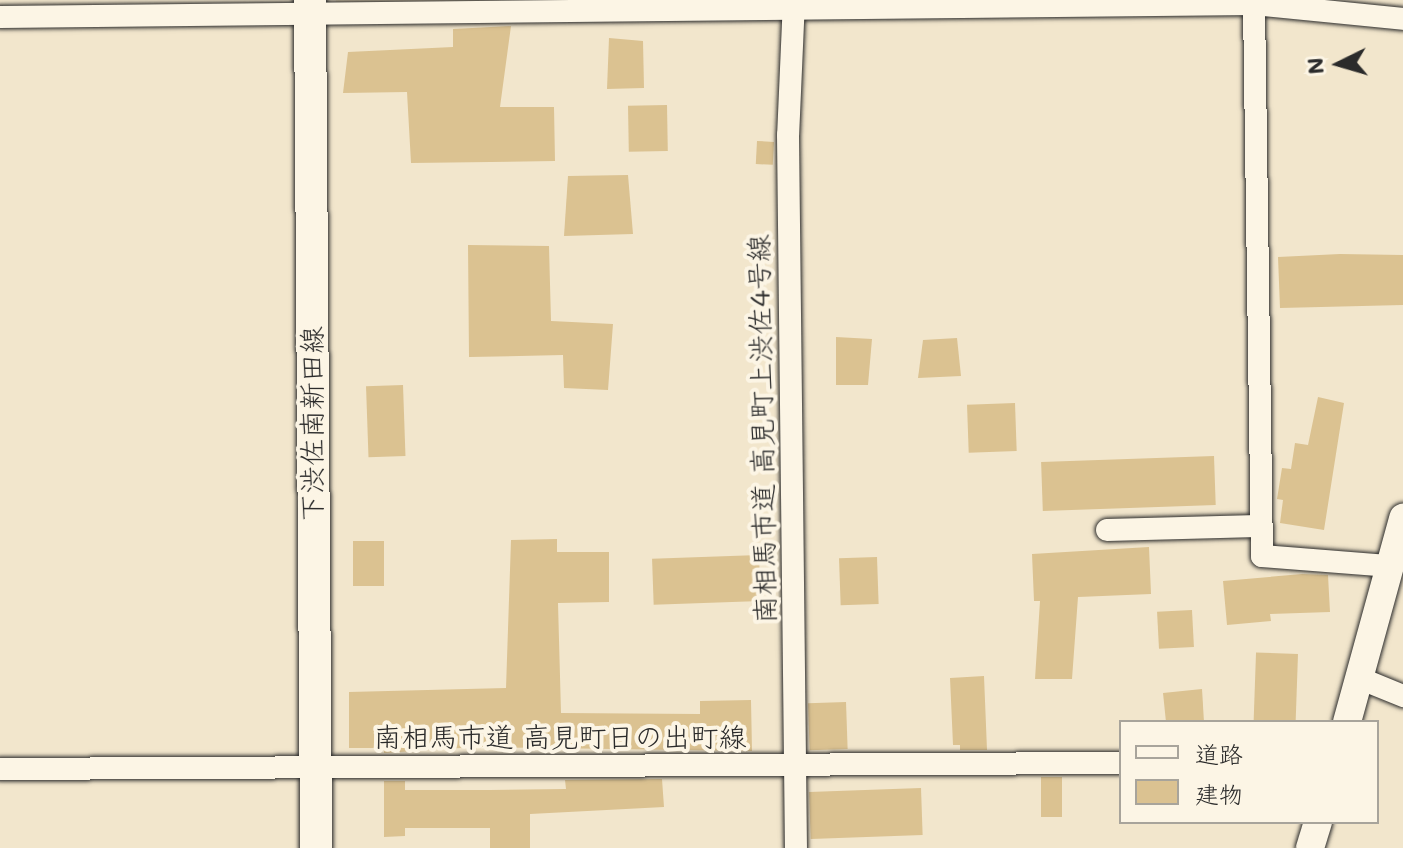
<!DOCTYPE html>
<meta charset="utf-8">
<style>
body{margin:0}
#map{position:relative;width:1403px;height:848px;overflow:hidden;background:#f2e6cc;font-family:Mali,"Klee One",sans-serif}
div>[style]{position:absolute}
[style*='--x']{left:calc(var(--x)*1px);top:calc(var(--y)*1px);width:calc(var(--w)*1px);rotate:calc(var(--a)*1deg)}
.built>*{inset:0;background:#ebdbba}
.building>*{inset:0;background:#dbc291;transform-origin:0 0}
.roads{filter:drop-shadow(0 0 2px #2b2b2b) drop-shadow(0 0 2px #2b2b2b)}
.minor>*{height:22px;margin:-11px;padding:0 11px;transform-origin:11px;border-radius:11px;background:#fcf5e5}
.tertiary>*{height:28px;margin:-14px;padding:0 14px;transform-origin:14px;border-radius:14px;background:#fcf5e5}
.secondary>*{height:32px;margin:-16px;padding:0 16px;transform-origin:16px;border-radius:16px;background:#fcf5e5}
span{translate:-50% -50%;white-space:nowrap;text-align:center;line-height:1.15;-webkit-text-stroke:8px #fcf5e5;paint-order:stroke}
.street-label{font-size:28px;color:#2b2b2b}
.legend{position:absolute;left:1119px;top:720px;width:260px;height:104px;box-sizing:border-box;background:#fcf5e5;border:2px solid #a8a49b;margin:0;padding:10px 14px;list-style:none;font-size:24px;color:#2b2b2b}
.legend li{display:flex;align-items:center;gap:16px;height:40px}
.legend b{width:40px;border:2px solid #a8a49b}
.north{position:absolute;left:1299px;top:24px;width:80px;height:80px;-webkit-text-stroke:6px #fcf5e5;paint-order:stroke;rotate:265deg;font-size:22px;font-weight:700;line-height:32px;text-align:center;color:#2b2b2b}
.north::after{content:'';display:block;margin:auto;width:28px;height:36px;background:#2b2b2b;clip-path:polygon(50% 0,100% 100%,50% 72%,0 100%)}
</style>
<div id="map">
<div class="built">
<i style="clip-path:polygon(336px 0,642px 0,336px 5px)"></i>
</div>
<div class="building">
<i style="clip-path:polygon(511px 26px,500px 107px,554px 107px,555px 161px,411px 163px,407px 92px,343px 93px,348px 52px,453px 47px,453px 29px)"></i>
<i style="clip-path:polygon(609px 38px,643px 41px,644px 88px,607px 89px)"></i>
<i style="left:667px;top:105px;width:46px;height:39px;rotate:89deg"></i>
<i style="left:757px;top:141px;width:17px;height:23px;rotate:3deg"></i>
<i style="clip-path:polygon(628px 175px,633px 234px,564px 236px,568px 176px)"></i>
<i style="clip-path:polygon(468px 245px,549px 246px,551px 321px,613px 324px,608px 390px,564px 388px,563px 355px,469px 357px)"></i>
<i style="clip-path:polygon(1340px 254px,1403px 255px,1403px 305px,1280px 308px,1278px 257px)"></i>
<i style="clip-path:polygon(836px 337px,872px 339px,868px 385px,836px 385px)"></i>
<i style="clip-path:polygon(957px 338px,961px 376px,918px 378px,923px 340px)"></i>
<i style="left:403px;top:385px;width:71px;height:37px;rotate:88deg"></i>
<i style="clip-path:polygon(1318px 397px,1344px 403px,1324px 530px,1280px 523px,1283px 500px,1277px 499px,1282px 468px,1291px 469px,1295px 443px,1308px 445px)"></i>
<i style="left:1015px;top:403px;width:48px;height:48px;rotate:88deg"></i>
<i style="left:1214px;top:456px;width:49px;height:173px;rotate:88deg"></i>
<i style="clip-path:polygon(557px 539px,557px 552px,609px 552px,609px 602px,558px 603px,561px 713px,700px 714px,700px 701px,751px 700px,752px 751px,476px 747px,384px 753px,384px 748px,349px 748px,349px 692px,506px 688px,511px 540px)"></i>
<i style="left:353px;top:541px;width:31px;height:45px"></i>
<i style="clip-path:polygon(1149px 547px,1151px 594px,1078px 597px,1072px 679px,1035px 679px,1040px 601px,1034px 601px,1032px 554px)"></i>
<i style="left:759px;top:555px;width:46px;height:107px;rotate:88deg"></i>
<i style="left:877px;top:557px;width:47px;height:38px;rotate:88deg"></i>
<i style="clip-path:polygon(1302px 574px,1328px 575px,1330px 612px,1270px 614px,1271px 621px,1227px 625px,1223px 581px)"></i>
<i style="left:1192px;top:610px;width:37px;height:35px;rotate:87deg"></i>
<i style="left:1298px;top:654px;width:68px;height:42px;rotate:92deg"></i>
<i style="clip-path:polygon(984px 676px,987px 750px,960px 750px,960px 745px,953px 745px,950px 678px)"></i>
<i style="clip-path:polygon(1202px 689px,1204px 722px,1166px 722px,1163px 693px)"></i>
<i style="left:846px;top:702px;width:47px;height:38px;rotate:88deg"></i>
<i style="left:1041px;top:777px;width:21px;height:40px"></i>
<i style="clip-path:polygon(662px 779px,664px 807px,530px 814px,530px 848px,490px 848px,490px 828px,405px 828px,405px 836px,384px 837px,384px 781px,405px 781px,405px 790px,490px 790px,566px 789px,565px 780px)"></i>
<i style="left:921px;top:788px;width:47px;height:112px;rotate:88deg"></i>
</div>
<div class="roads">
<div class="minor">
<i style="--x:794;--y:0;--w:135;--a:92.5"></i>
<i style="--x:788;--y:135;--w:713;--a:89.36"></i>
<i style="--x:1254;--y:4;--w:552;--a:89.17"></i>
<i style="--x:1262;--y:556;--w:126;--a:4.5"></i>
<i style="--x:0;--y:17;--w:1254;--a:-0.59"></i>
<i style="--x:1254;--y:4;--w:150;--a:5.7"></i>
<i style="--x:1107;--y:530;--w:151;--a:-1.5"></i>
<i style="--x:1359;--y:678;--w:48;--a:22.2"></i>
<i style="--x:0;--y:769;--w:1121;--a:-0.31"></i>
</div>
<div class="tertiary">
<i style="--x:1347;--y:722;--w:212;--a:-74.6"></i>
<i style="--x:1310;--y:848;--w:27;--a:-73"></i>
</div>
<div class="secondary">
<i style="--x:310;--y:0;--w:848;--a:89.59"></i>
</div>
</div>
<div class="street-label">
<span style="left:311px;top:424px;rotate:-90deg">下渋佐南新田線</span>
<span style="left:761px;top:429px;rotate:-91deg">南相馬市道 高見町上渋佐4号線</span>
<span style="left:560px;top:736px">南相馬市道 高見町日の出町線</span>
</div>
<ul class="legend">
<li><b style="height:10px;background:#fcf5e5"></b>道路</li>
<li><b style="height:22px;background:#dbc291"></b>建物</li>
</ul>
<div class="north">N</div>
</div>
